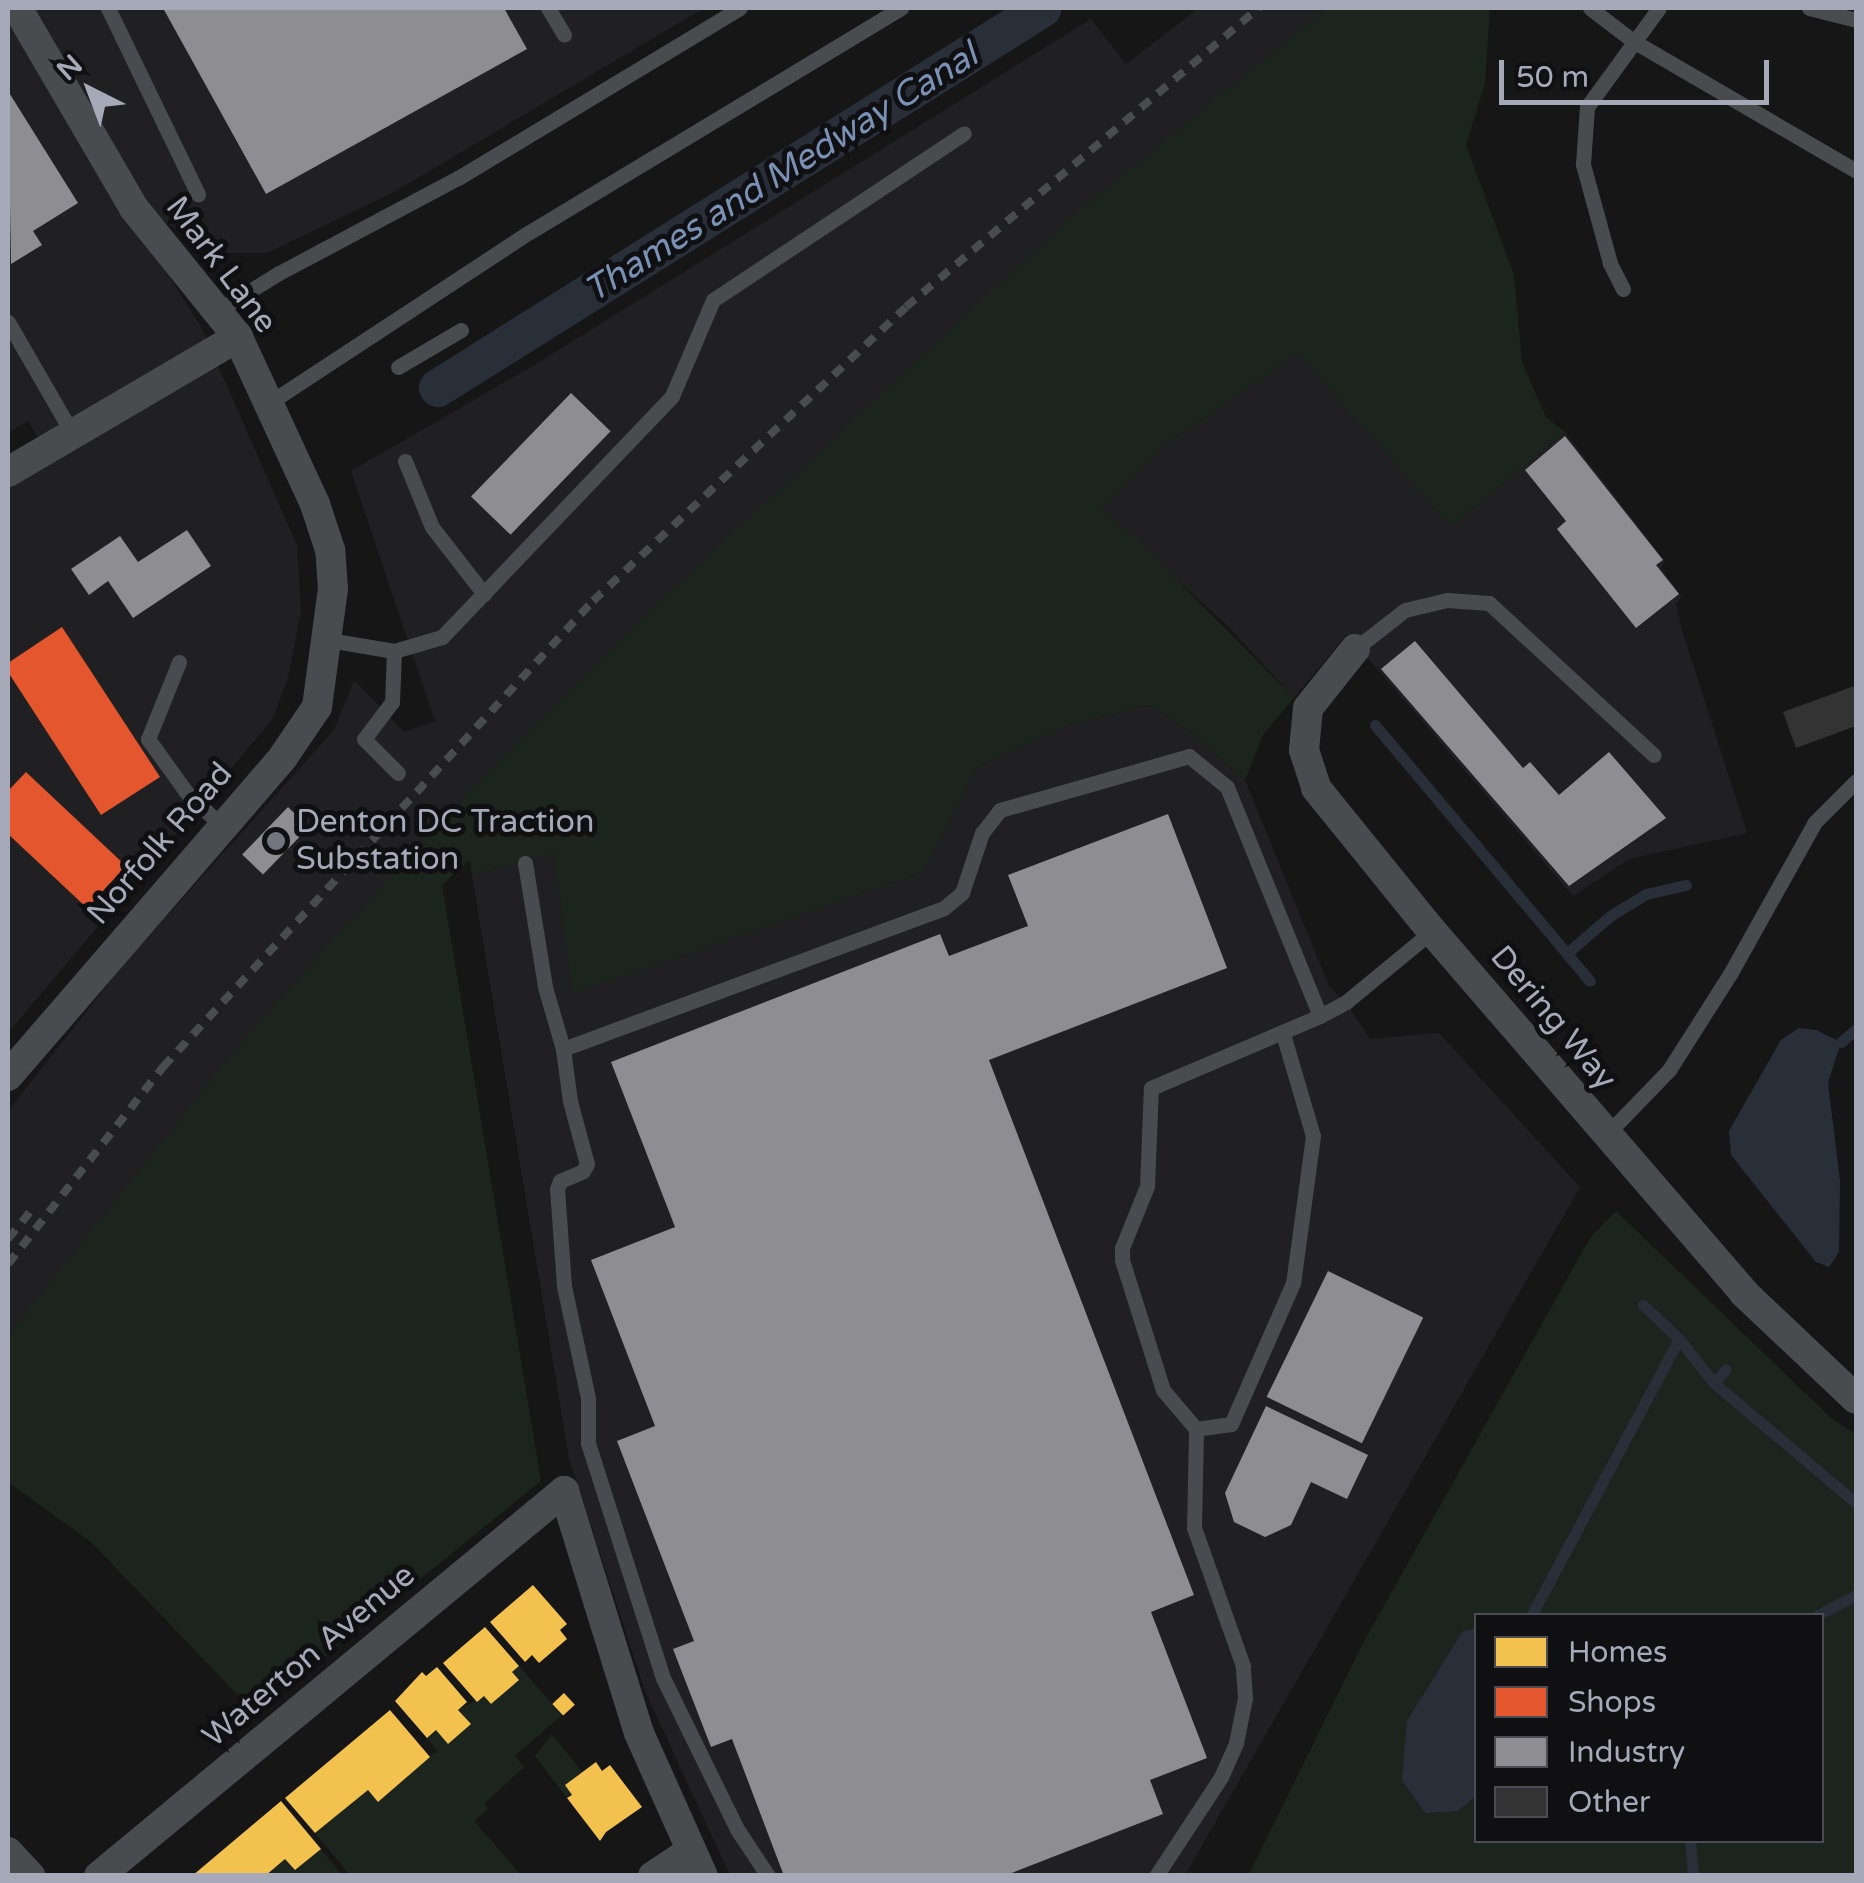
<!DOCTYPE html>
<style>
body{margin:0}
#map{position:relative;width:1864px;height:1883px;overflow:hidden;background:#161616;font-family:"Varela Round",sans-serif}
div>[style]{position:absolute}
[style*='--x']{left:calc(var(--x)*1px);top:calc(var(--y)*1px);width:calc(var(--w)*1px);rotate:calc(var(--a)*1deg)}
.built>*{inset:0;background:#202022}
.green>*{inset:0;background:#1c241e}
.water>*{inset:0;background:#282f39}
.homes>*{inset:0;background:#f2c14e;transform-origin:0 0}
.shops>*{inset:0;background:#e4572e}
.industry>*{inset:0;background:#8d8d92;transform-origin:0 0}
.stream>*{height:11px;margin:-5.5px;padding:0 5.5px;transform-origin:5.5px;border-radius:5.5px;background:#282f39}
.canal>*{height:38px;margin:-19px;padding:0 19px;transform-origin:19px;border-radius:19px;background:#282f39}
.building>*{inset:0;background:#333334}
.service>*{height:15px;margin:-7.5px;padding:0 7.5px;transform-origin:7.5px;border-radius:7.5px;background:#4a4b4f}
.minor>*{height:30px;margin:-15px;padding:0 15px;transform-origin:15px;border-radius:15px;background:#4a4b4f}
.rail>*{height:8px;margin-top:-4px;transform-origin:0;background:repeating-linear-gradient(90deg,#4a4b4f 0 12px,transparent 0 22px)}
.dots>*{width:28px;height:28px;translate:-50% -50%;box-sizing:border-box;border:5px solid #101012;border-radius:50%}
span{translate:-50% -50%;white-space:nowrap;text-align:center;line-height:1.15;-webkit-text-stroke:10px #101012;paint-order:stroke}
.street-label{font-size:32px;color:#a6a9b8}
.poi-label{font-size:32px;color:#a6a9b8}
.left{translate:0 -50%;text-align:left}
.water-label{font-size:35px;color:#7a91b6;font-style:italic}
.frame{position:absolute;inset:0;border:10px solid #a6a9b8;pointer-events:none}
.legend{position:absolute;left:1474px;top:1613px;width:350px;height:230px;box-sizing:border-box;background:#101012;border:2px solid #4c4d54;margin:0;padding:12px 18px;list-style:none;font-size:30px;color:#a6a9b8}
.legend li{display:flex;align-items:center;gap:20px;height:50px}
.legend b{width:50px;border:2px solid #4c4d54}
.north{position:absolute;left:40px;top:40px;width:100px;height:100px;-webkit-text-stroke:8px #101012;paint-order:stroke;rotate:318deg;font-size:28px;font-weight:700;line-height:40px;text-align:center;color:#a6a9b8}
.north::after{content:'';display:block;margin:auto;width:35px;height:45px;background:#a6a9b8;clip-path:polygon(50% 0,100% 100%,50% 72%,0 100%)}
.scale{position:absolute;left:1499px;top:60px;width:270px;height:45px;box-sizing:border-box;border:5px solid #a6a9b8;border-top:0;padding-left:12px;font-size:30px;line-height:35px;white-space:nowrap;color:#a6a9b8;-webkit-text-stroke:8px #101012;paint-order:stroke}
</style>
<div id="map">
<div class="built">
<i style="clip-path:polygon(29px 8px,704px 8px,394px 192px,267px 253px,217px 253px,159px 218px)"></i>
<i style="clip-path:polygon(1199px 8px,1329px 8px,544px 739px,8px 1372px,8px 1111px,126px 961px,334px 730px,354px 680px,404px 732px,435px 721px,351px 471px,536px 364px,1091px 19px,1126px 64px)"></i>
<i style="clip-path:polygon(8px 23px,200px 325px,297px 545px,301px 612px,288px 678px,272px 720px,8px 1033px,8px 486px,50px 459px,28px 421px,8px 433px)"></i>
<i style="clip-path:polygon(1299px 352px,1451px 527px,1565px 432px,1665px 561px,1661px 568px,1682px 597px,1676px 604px,1682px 630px,1747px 833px,1629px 859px,1573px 896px,1347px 634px,1294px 698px,1227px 625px,1099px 510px,1162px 447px)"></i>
<i style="clip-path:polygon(1148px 705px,1183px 726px,1245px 780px,1329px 986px,1346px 1002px,1370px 1039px,1439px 1033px,1580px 1187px,1185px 1875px,730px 1875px,645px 1691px,569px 1458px,472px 875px,554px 853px,574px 992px,923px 872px,976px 767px,1067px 726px)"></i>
</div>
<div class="green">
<i style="clip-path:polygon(1328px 8px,1490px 8px,1485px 83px,1466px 145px,1514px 275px,1522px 362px,1546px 417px,1565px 432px,1451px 527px,1298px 353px,1162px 447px,1100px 510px,1133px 536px,1294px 698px,1263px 735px,1245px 780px,1183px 726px,1148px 705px,1067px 726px,976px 767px,923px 872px,573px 993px,554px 853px,472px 875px,470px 860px,442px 885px,541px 1481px,255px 1713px,91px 1542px,8px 1482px,8px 1336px,234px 1051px,431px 831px,657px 604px,1069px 219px)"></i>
<i style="clip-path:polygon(evenodd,1616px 1211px,1830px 1417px,1856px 1435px,1856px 1875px,1248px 1876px,1362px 1645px,1590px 1238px,1616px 1211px,1476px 1616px,1822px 1616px,1822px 1840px,1476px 1840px,1476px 1616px)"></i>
<i style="clip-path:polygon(519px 1666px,562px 1715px,515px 1756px,524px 1767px,485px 1803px,488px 1809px,474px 1821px,521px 1875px,350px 1875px,315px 1833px,368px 1790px,378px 1801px,437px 1751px,427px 1738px,436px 1730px,448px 1743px,470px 1724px,458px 1710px,484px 1696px,491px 1704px,519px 1680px,512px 1672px)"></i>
<i style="clip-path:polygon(552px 1734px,582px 1772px,565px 1785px,572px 1795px,567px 1798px,535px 1756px)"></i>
<i style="clip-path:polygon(321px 1849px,342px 1875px,265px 1876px,285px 1859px,295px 1870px)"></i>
</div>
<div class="water">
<i style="clip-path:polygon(1799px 1028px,1816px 1030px,1841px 1042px,1828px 1083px,1840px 1181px,1839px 1252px,1829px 1267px,1816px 1262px,1731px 1155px,1729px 1131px,1781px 1040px)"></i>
<i style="clip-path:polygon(1476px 1628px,1476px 1796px,1458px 1811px,1425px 1813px,1402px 1780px,1407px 1721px,1463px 1631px)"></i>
</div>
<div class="homes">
<i style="clip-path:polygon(533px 1585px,567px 1624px,560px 1630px,567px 1639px,539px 1663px,532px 1655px,525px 1662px,490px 1622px)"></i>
<i style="clip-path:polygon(485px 1627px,519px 1666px,512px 1672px,519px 1680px,491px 1704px,484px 1696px,477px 1702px,443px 1663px)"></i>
<i style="clip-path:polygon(437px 1667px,467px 1702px,458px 1710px,471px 1724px,448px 1744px,436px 1730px,427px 1738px,395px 1701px,422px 1672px,426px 1676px)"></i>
<i style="left:564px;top:1693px;width:16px;height:16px;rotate:47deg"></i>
<i style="clip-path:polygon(390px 1710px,430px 1757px,378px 1802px,368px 1790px,315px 1833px,285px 1798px)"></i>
<i style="clip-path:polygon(596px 1762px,602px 1771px,610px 1765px,642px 1807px,606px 1832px,600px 1841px,567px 1798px,572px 1795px,565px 1785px)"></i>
<i style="clip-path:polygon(281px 1801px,321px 1849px,295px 1870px,285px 1859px,265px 1876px,192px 1876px)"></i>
</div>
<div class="shops">
<i style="clip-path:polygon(62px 627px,160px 777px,101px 815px,8px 672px,8px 663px)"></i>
<i style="clip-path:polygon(26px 772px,126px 866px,87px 908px,8px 834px,8px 791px)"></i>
</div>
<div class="industry">
<i style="clip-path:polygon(163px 8px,504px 8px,527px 49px,266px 194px)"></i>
<i style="clip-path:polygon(8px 91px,78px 203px,33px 231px,42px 245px,11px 264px)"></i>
<i style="left:571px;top:393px;width:55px;height:144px;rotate:44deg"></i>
<i style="clip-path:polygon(1565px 436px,1663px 560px,1656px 565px,1679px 594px,1636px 628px,1557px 529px,1566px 521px,1525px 470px)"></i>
<i style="clip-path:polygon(187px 530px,211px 566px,133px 618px,108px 581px,89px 595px,71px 569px,120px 536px,138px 562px)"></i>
<i style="clip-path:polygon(1415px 641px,1523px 768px,1530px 762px,1559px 795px,1609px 752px,1666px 818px,1569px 886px,1381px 669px)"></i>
<i style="left:288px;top:807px;width:29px;height:66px;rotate:44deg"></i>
<i style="clip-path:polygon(1168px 814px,1227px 968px,989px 1060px,1194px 1595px,1151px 1612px,1207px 1758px,1150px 1780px,1163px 1814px,1004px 1876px,784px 1876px,732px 1739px,711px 1747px,673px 1649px,694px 1641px,617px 1441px,655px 1426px,591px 1260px,675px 1227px,611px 1062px,940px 934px,949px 956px,1028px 926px,1008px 875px)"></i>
<i style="left:1328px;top:1271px;width:106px;height:140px;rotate:26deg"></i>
<i style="clip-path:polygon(1266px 1406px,1368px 1455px,1347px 1499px,1311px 1482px,1291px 1525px,1265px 1537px,1234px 1522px,1225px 1493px)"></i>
</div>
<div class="stream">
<i style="--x:1375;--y:725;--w:334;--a:50"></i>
<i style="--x:1567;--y:953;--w:57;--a:-40.7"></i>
<i style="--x:1610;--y:916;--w:42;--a:-31.4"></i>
<i style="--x:1646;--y:894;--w:41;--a:-12.7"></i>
<i style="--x:1841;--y:1042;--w:20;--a:-41"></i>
<i style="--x:1643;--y:1305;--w:50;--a:43.4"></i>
<i style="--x:1679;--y:1339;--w:56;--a:51.5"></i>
<i style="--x:1714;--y:1383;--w:186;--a:40.2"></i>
<i style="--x:1714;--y:1383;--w:18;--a:-49"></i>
<i style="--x:1531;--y:1616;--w:314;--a:-61.9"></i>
<i style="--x:1816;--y:1616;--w:45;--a:-27.7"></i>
<i style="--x:1690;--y:1840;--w:36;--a:85"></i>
</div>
<div class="canal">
<i style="--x:438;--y:388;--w:714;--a:-32.13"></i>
</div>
<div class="building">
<i style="clip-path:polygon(1854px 686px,1856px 726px,1796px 748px,1783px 712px)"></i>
</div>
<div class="service">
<i style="--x:108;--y:8;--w:207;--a:64.2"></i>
<i style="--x:548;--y:8;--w:31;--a:59"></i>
<i style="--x:1590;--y:8;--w:54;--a:37.5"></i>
<i style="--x:1633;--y:41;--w:258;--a:30.2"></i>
<i style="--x:1809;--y:8;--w:49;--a:14.3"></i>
<i style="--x:1623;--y:289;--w:29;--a:-117"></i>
<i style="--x:1610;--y:263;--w:103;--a:-105.3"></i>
<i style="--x:1583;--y:164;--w:57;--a:-86"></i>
<i style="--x:1587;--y:107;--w:122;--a:-54"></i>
<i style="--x:219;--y:310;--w:70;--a:-31.7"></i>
<i style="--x:279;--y:273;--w:203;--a:-28"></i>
<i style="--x:458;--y:178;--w:329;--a:-31.1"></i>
<i style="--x:8;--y:322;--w:128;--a:60"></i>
<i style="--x:398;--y:367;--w:73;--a:-30.4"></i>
<i style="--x:269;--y:403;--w:310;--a:-33.3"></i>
<i style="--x:528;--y:233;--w:436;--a:-31.1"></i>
<i style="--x:405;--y:461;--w:71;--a:67.8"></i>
<i style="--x:432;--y:527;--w:85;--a:52.2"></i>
<i style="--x:329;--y:640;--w:66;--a:9.6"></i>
<i style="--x:394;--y:651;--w:50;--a:-16.3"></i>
<i style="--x:442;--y:637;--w:333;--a:-46.3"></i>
<i style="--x:672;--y:396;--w:104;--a:-66.9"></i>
<i style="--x:713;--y:300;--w:301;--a:-33.6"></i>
<i style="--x:1355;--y:649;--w:63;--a:-38"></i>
<i style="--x:1405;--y:610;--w:43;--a:-13.4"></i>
<i style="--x:1447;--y:600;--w:42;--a:4.1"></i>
<i style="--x:1489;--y:603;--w:224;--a:42.7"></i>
<i style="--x:394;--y:651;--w:51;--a:92.2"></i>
<i style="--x:392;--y:702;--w:46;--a:127.1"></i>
<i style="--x:364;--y:739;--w:48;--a:45"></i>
<i style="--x:179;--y:662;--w:83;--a:111.9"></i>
<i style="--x:148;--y:739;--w:67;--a:54.2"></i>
<i style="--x:187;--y:793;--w:50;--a:43.4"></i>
<i style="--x:525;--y:863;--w:126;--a:80.8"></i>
<i style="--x:545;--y:987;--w:65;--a:73.8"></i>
<i style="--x:1283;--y:1034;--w:106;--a:73.6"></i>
<i style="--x:1313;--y:1136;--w:148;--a:97.7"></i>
<i style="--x:1293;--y:1283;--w:154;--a:113.7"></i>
<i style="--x:1231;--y:1424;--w:35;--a:172"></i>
<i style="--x:1196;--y:1429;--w:51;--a:-130.2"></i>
<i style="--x:1163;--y:1390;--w:136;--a:-107.5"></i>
<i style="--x:1122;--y:1260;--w:12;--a:-90"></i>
<i style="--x:1122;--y:1248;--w:67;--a:-68"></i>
<i style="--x:1147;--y:1186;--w:98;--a:-87.7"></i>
<i style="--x:1151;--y:1088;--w:184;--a:-23.1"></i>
<i style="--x:1320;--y:1016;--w:30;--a:-28"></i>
<i style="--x:1346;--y:1002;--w:112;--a:-39.5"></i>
<i style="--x:1606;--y:1135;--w:91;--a:-45.9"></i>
<i style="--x:1669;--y:1070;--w:114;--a:-57.6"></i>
<i style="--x:1730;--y:974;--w:174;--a:-60.8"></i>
<i style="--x:1815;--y:822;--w:58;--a:-45"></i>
<i style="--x:768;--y:1876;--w:56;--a:-123.4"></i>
<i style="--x:737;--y:1829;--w:168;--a:-116.1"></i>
<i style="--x:663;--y:1678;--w:247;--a:-107.7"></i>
<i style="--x:588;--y:1443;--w:45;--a:-90"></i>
<i style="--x:588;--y:1398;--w:115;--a:-102.1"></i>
<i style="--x:564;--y:1286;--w:97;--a:-94.1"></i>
<i style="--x:557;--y:1189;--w:9;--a:-69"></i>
<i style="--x:560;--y:1181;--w:25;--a:-23"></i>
<i style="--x:583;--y:1171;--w:8;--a:-60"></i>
<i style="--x:587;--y:1164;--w:65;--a:-105.1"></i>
<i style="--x:570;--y:1101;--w:52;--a:-97.7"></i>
<i style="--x:563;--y:1049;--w:406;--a:-20.3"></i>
<i style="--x:944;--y:908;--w:23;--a:-40"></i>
<i style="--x:962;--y:893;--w:63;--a:-71.6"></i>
<i style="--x:982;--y:833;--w:29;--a:-52"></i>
<i style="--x:1000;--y:810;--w:197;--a:-15.9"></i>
<i style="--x:1189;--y:756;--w:49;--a:39.2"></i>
<i style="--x:1227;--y:787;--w:247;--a:67.9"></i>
<i style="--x:1156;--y:1876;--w:118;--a:-56.7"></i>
<i style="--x:1221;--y:1777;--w:37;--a:-66"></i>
<i style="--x:1236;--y:1743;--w:46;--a:-78.7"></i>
<i style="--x:1245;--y:1698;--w:32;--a:-94"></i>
<i style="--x:1243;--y:1666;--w:146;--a:-109.5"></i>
<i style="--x:1194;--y:1528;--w:99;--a:-88.8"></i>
</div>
<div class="minor">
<i style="--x:8;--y:472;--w:267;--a:-30.4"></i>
<i style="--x:1355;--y:649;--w:75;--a:128.5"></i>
<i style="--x:1308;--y:708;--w:42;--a:95.4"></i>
<i style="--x:1304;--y:750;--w:40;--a:72"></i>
<i style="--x:1316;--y:788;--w:184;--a:51"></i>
<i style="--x:1432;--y:931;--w:478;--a:49.2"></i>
<i style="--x:1744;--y:1293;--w:154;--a:43.4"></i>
<i style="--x:8;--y:1076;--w:421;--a:-49.2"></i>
<i style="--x:283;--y:757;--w:60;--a:-55.8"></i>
<i style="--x:317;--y:707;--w:119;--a:-82.3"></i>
<i style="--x:333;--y:589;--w:39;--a:-94"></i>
<i style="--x:330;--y:550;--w:48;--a:-108.1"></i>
<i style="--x:315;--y:504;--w:184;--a:-114.8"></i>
<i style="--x:238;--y:337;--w:166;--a:-128.9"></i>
<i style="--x:134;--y:208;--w:232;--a:-120.3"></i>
<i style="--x:8;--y:1852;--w:33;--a:47"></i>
<i style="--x:99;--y:1876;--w:604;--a:-39.62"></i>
<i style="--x:564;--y:1491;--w:253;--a:72.8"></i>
<i style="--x:639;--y:1733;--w:157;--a:65.9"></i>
<i style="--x:653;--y:1876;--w:45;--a:-33.3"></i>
</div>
<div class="rail">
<i style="--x:8;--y:1239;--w:40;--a:-51"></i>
<i style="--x:8;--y:1264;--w:251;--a:-51.8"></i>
<i style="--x:163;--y:1067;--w:634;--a:-47.3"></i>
<i style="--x:593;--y:601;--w:429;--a:-43.2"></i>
<i style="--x:906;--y:307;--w:463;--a:-40.3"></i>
</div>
<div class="dots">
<i style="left:276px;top:841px;background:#74767f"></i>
</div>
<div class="street-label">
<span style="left:221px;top:265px;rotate:53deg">Mark Lane</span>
<span style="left:160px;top:844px;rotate:-49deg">Norfolk Road</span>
<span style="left:1553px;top:1018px;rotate:50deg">Dering Way</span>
<span style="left:309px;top:1656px;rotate:-40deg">Waterton Avenue</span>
</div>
<div class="poi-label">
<span class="left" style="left:296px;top:841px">Denton DC Traction<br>Substation</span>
</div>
<div class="water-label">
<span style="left:781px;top:173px;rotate:-32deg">Thames and Medway Canal</span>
</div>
<div class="frame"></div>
<ul class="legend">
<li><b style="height:28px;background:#f2c14e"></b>Homes</li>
<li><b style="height:28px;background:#e4572e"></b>Shops</li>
<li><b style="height:28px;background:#8d8d92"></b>Industry</li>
<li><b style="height:28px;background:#333334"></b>Other</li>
</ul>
<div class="north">N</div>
<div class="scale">50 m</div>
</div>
